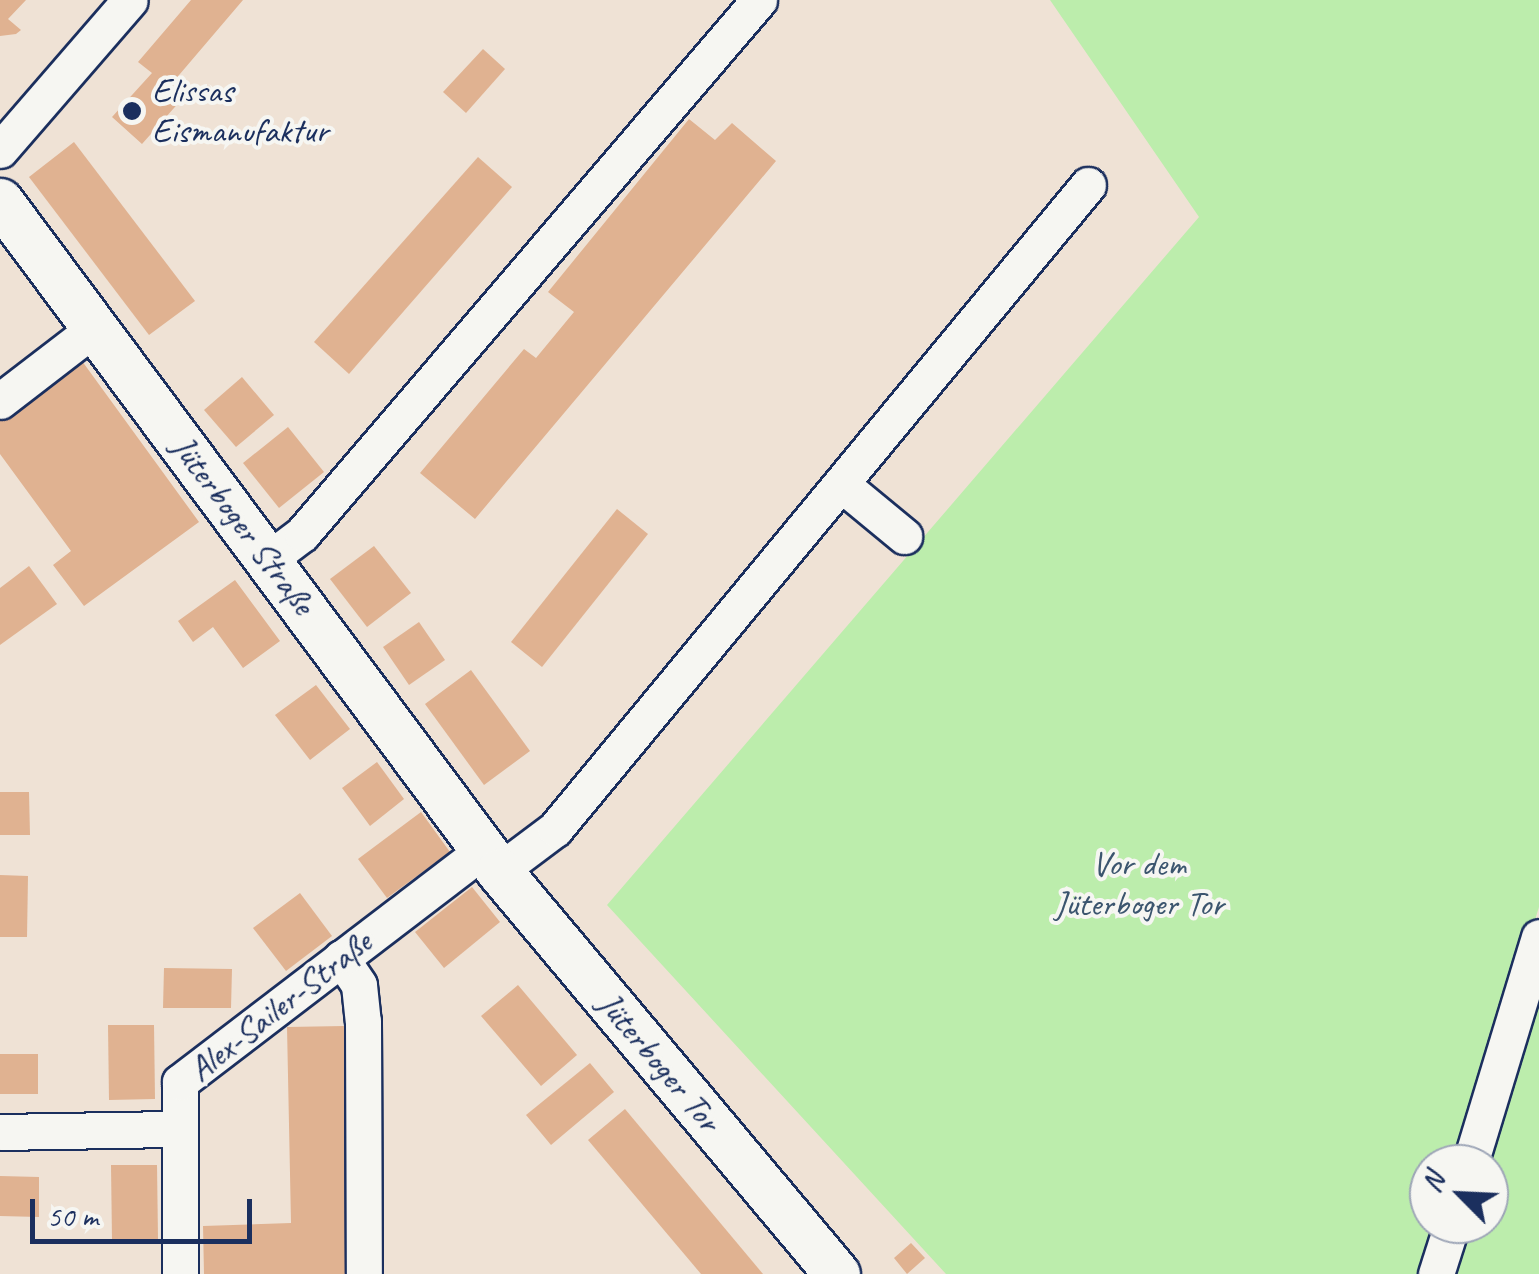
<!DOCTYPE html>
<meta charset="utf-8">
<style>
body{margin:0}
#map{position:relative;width:1539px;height:1274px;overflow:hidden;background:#efe2d5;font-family:Caveat,sans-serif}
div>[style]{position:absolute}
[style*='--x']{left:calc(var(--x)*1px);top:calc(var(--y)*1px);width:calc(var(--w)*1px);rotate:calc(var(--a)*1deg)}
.green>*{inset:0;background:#bcedac}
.building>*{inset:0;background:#e0b291}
.roads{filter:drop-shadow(2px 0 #1b2f5e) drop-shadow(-2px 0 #1b2f5e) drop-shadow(0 2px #1b2f5e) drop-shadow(0 -2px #1b2f5e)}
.minor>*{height:35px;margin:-17.5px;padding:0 17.5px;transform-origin:17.5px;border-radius:17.5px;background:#f6f6f2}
.major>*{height:45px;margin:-22.5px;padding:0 22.5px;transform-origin:22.5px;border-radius:22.5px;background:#f6f6f2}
.dots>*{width:28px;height:28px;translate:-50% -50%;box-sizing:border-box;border:5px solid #f6f6f2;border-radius:50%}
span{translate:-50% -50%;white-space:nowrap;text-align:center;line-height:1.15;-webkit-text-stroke:8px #f6f6f2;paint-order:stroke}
.poi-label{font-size:35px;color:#1b2f5e}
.left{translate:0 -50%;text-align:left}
.street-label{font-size:35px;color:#1b2f5e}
.park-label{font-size:35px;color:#3b556e}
.north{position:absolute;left:1409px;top:1144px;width:100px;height:100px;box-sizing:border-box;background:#f6f6f2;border:2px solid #9ea6b7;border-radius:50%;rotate:294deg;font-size:28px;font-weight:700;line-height:40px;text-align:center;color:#1b2f5e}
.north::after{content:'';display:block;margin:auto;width:35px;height:45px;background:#1b2f5e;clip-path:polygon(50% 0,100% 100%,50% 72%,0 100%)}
.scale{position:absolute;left:30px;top:1199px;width:222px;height:45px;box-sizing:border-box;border:5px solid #1b2f5e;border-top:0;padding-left:12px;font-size:30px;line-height:35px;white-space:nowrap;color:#1b2f5e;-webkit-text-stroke:8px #f6f6f2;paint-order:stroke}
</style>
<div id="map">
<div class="green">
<i style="clip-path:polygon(1050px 0,1539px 0,1539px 907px,1459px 1164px,1429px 1164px,1429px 1224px,1440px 1224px,1425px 1274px,946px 1274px,607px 905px,1199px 217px)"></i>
<i style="clip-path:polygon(1539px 977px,1539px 1274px,1447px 1274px,1463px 1224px,1489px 1224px,1489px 1164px,1481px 1164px)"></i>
</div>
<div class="building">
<i style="clip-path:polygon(0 0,26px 0,8px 19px,21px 30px,16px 34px,0 36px)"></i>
<i style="clip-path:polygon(191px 0,243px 0,168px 88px,182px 99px,142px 144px,112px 117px,152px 73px,138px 62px)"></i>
<i style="clip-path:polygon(483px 49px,505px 69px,466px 113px,443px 92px)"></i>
<i style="clip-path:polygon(689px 119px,715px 140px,732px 123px,776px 161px,475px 519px,420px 473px,524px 349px,536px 358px,574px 312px,548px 292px)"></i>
<i style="clip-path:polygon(74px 142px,195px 301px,149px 335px,29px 177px)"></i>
<i style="clip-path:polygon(478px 157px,512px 187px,349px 374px,314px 342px)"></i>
<i style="clip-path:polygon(82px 361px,199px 522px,84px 606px,53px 565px,71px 551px,0 454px,0 421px)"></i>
<i style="clip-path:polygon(242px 377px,274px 415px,236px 447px,204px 410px)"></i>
<i style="clip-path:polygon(288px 427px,324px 472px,279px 508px,243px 463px)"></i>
<i style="clip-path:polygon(617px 509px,648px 534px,542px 667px,511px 642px)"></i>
<i style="clip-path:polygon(374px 546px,411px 593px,367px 627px,330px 579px)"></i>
<i style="clip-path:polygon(29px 566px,57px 604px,0 645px,0 588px)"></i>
<i style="clip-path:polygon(235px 580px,280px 641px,243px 668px,213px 627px,193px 642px,178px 621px)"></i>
<i style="clip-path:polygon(419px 622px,445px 660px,409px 685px,383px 647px)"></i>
<i style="clip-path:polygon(471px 670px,530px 751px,484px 785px,425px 704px)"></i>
<i style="clip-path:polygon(316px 685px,350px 729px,310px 760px,275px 715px)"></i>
<i style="clip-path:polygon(377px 762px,404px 799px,370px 826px,342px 788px)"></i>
<i style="clip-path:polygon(0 792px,29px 792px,30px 835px,0 835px)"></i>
<i style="clip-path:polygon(421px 812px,450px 852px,387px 898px,358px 859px)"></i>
<i style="clip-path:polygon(0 875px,28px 876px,27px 937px,0 937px)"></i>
<i style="clip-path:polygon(472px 887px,500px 922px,444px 968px,415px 932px)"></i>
<i style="clip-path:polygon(300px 893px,332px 936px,286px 971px,253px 928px)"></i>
<i style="clip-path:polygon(164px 968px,232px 969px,231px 1008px,163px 1008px)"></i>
<i style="clip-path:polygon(518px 985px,577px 1055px,541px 1086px,481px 1016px)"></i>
<i style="clip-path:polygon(108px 1025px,154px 1025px,155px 1099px,109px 1100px)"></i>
<i style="clip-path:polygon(344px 1026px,350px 1274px,204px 1274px,203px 1226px,291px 1223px,287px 1027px)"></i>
<i style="clip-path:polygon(0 1054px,38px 1054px,38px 1094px,0 1094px)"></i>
<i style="clip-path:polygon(590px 1063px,614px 1092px,551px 1145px,526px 1115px)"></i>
<i style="clip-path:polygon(625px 1109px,763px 1274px,701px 1274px,588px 1140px)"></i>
<i style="clip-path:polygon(111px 1165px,157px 1165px,158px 1239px,112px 1240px)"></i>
<i style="clip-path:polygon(0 1176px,39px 1177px,39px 1217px,0 1216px)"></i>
<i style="clip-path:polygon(911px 1243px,925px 1258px,907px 1274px,894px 1258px)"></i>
</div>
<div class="roads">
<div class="minor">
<i style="--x:0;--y:150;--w:198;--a:-49.1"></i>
<i style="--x:0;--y:401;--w:121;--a:-37.6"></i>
<i style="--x:841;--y:484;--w:82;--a:39.5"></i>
<i style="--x:269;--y:559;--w:41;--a:-37.1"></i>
<i style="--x:302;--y:534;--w:703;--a:-49.44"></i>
<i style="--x:499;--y:871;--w:70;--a:-36.9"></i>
<i style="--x:555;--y:829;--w:836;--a:-50.39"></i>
<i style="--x:341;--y:958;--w:32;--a:56"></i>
<i style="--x:359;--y:985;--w:36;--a:84"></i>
<i style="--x:363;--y:1021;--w:253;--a:89.8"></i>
<i style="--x:0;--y:1132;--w:177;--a:-1"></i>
<i style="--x:1470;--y:1164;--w:237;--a:-73.1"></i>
<i style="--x:180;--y:1274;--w:192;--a:-90"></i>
<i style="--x:180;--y:1082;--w:382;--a:-37.4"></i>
<i style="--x:1436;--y:1274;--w:52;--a:-72.3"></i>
</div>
<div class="major">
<i style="--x:0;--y:201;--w:835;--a:53.32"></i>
<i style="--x:499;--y:871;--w:526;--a:50.01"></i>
</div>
</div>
<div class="dots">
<i style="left:132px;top:111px;background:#1b2f5e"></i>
</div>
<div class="poi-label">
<span class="left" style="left:152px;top:111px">Elissas<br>Eismanufaktur</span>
</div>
<div class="street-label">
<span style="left:243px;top:525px;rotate:53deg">Jüterboger Straße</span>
<span style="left:280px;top:1006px;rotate:-38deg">Alex-Sailer-Straße</span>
<span style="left:659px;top:1062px;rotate:50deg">Jüterboger Tor</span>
</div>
<div class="park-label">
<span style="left:1139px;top:884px">Vor dem<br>Jüterboger Tor</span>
</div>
<div class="north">N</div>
<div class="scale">50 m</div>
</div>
